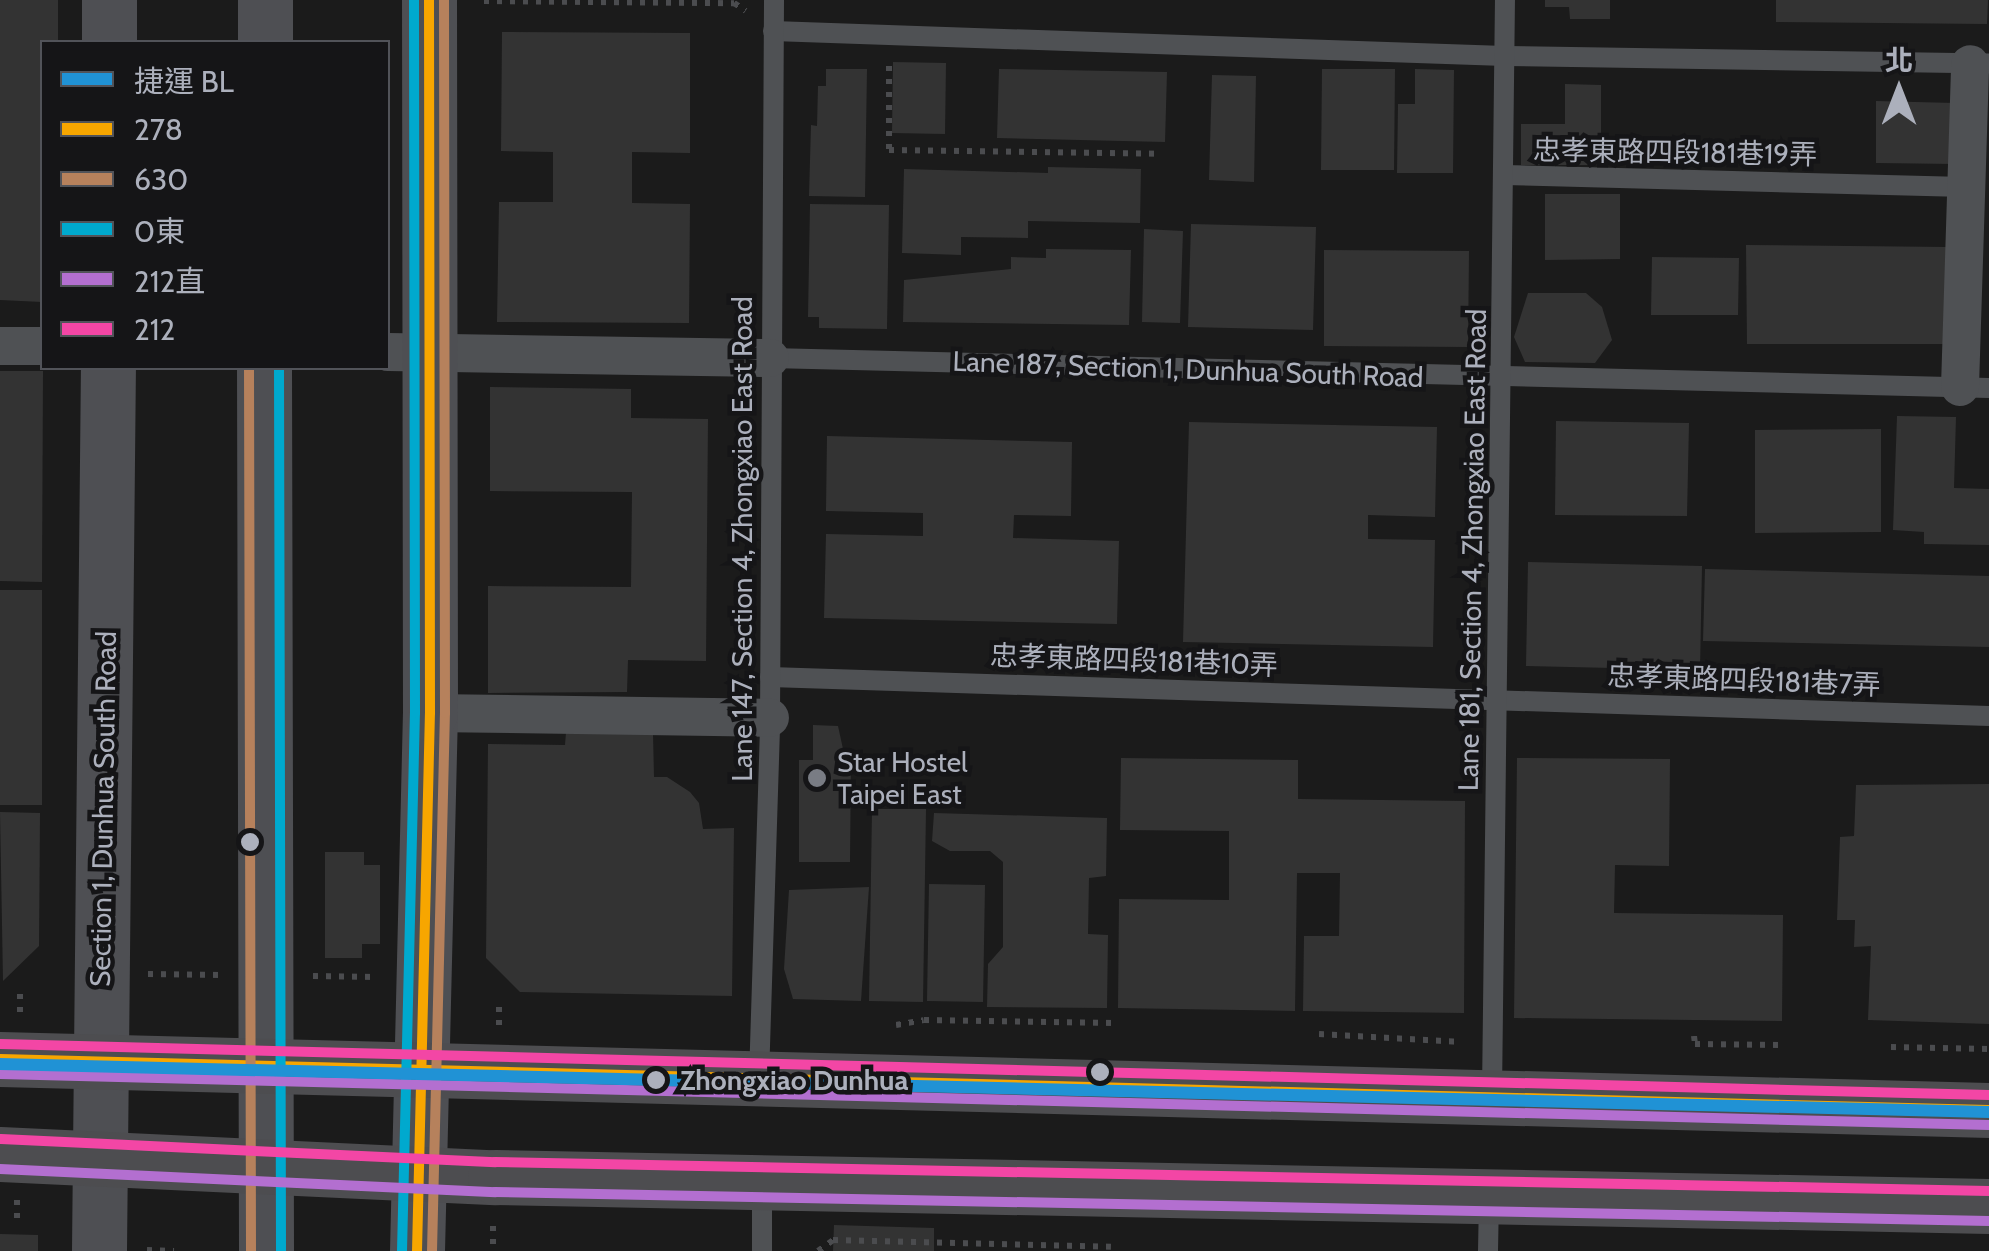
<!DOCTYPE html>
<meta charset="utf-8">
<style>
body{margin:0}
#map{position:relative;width:1989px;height:1251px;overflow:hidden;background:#1b1b1b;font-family:Cabin,"Noto Sans TC",sans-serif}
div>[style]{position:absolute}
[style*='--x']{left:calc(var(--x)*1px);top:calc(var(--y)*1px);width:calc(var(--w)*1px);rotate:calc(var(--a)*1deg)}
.building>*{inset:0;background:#333}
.path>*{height:6px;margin-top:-3px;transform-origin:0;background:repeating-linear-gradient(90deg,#4b4c4f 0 5px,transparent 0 13px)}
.service>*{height:20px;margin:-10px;padding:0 10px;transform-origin:10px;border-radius:10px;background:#4f5154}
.minor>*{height:38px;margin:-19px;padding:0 19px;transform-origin:19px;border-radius:19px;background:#4f5154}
.secondary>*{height:55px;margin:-27.5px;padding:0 27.5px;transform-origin:27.5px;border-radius:27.5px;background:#4e4f53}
.primary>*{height:55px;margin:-27.5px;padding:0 27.5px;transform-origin:27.5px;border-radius:27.5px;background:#4d4d50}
.bus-1>*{height:10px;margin:-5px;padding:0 5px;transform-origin:5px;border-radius:5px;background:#f7a600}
.bus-2>*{height:10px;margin:-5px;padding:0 5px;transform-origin:5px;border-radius:5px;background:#b6815c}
.bus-3>*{height:10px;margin:-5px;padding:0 5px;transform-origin:5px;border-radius:5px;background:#00a9ce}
.bus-4>*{height:10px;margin:-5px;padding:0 5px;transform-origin:5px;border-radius:5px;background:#b36fd0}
.bus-5>*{height:10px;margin:-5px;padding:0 5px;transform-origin:5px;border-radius:5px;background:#f346a5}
.metro-1>*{height:12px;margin:-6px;padding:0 6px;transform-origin:6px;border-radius:6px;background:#2092d5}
.dots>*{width:28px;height:28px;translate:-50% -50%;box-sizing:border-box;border:5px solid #151517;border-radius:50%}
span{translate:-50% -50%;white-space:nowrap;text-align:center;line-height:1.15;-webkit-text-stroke:9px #151517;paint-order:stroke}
.street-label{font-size:28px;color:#acb0bc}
.poi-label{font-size:28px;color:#acb0bc}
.left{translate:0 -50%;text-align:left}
.stop-label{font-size:28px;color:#acb0bc;font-weight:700}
.legend{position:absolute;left:40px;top:40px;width:350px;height:330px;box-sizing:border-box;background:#151517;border:2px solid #515359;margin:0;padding:12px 18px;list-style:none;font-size:30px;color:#acb0bc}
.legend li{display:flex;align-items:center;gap:20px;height:50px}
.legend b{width:50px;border:2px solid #515359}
.north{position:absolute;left:1849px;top:40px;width:100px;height:100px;-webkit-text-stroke:8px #151517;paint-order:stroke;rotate:0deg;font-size:28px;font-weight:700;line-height:40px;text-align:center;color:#acb0bc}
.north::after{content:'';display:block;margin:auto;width:35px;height:45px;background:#acb0bc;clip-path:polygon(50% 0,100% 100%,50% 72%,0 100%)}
</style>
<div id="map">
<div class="building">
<i style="clip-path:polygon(0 0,58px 0,58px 42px,42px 42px,42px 302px,0 300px)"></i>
<i style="clip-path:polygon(1545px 0,1610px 0,1610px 19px,1570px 19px,1569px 7px,1545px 7px)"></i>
<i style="clip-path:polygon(1776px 0,1988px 0,1987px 24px,1776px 22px)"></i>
<i style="clip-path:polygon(502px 32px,690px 33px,690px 153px,632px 152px,632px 203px,690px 204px,689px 323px,497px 322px,499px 202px,553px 202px,553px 152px,501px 151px)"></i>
<i style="clip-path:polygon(893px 62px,946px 63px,945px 134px,892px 133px)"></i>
<i style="clip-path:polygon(826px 69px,867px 69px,865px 197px,809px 196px,811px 125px,817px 126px,818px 86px,826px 86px)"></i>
<i style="clip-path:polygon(999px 69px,1167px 72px,1165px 142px,997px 138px)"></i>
<i style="clip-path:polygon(1322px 69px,1395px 69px,1394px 170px,1321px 170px)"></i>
<i style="clip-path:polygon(1415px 69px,1454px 70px,1453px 173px,1397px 173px,1398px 104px,1415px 104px)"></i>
<i style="clip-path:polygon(1212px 75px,1256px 76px,1254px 182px,1209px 180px)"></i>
<i style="clip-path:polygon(1565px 84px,1601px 85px,1601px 165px,1521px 165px,1521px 124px,1565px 124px)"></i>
<i style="clip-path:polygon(1876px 101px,1955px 103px,1955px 164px,1876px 163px)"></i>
<i style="clip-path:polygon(1048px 167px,1141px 169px,1140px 223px,1028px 221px,1028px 238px,961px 237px,961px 255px,902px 253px,904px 169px,1048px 173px)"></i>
<i style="clip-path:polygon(1545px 194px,1620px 194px,1620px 259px,1545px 260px)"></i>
<i style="clip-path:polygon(810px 204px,889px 205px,887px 329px,819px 328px,819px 317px,808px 317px)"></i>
<i style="clip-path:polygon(1191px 224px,1316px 227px,1313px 330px,1188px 327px)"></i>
<i style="clip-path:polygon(1144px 229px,1183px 231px,1180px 323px,1142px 322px)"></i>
<i style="clip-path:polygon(1746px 245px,1948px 247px,1948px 344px,1747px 344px)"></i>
<i style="clip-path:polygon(1046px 249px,1131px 250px,1129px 325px,903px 322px,904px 280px,1011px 269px,1011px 257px,1046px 258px)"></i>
<i style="clip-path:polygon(1324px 250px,1469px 251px,1468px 347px,1324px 346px)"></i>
<i style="clip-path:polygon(1652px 257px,1739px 258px,1738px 315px,1651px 315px)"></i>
<i style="clip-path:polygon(1528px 293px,1586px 293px,1602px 307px,1612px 340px,1595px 363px,1525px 362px,1514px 337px)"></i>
<i style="clip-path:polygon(0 371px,43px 371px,42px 582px,0 581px)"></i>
<i style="clip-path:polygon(490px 387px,631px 389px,631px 418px,708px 419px,706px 661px,628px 660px,627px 692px,488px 693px,488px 586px,631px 587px,632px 492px,490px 491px)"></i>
<i style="clip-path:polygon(1897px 416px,1956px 417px,1954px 488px,1989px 489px,1989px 545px,1924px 544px,1924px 532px,1893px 530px)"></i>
<i style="clip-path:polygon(1556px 421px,1689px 423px,1687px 516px,1555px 515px)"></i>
<i style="clip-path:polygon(1189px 422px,1437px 427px,1435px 517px,1368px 515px,1368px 539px,1435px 540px,1433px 647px,1183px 642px)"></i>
<i style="clip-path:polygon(1881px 429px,1881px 532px,1755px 533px,1755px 430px)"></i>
<i style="clip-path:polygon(827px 436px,1072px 442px,1071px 516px,1014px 515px,1013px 538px,1119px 541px,1117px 624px,824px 618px,826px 534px,923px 536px,923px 513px,826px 511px)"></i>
<i style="clip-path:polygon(1528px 562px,1702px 566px,1700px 670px,1526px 666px)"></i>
<i style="clip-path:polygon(1705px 569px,1989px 576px,1989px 647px,1703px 641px)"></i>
<i style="clip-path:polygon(0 590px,42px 590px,42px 805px,0 805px)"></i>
<i style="clip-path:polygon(813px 725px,838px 726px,845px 758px,851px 758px,850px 862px,799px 862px,799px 760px,813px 760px)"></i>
<i style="clip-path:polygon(566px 732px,653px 733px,654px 777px,667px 777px,690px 792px,699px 803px,703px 829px,734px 828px,732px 996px,520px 992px,486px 958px,488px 744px,565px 745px)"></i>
<i style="clip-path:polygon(1121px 758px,1298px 760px,1298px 799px,1465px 801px,1464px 1013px,1303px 1011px,1304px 936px,1339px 936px,1340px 873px,1297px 873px,1295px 1011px,1118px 1008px,1119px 899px,1229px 900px,1229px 831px,1120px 830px)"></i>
<i style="clip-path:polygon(1517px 758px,1670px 759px,1669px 866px,1615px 865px,1614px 913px,1783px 915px,1782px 1021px,1514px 1018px)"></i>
<i style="clip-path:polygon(1989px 784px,1989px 1024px,1868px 1020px,1871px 946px,1854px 947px,1855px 920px,1837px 920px,1840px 837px,1854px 836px,1856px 785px)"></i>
<i style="clip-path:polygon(872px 809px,926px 809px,923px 1002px,869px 1001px)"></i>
<i style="clip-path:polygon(0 812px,40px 813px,39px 946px,3px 981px)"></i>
<i style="clip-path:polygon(934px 813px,1107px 818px,1106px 876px,1089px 878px,1088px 934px,1108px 935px,1107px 1008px,987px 1007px,988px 964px,1003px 947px,1003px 862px,990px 851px,950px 851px,932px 841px)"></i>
<i style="clip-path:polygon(325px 852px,364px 852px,364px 865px,380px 865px,380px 944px,362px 944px,362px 958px,325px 958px)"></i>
<i style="clip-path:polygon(929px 884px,985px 885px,983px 1002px,927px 1001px)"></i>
<i style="clip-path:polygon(869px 887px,861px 1001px,793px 999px,784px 969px,789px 890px)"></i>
<i style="clip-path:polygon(834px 1225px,934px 1228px,934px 1251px,833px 1251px)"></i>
<i style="clip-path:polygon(0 1234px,38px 1235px,38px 1251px,0 1251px)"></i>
</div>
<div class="path">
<i style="--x:484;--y:1;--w:250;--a:0.5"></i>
<i style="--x:734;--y:3;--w:14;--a:34"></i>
<i style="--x:889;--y:66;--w:84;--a:90"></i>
<i style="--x:889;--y:150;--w:272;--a:0.8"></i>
<i style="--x:148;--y:974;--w:73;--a:0.8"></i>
<i style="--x:313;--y:976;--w:63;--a:0.9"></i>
<i style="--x:20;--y:1012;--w:18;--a:-90"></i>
<i style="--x:499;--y:1025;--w:19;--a:-90"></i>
<i style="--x:896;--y:1025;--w:28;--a:-10"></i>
<i style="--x:924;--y:1020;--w:191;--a:0.9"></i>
<i style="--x:1319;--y:1034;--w:143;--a:3.2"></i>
<i style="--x:1694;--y:1036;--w:8;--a:83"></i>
<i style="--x:1695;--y:1044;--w:91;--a:0.6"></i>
<i style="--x:1891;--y:1047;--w:98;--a:1.2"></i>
<i style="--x:17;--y:1200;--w:23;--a:90"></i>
<i style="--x:493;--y:1244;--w:21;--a:-90"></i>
<i style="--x:147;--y:1250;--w:27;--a:2"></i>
<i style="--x:818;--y:1251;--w:19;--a:-36"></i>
<i style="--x:833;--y:1240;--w:278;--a:1.4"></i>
</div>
<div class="service">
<i style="--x:773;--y:31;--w:732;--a:1.96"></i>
<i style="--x:1505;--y:56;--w:484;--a:0.9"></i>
<i style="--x:1504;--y:175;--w:461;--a:1.5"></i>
<i style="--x:770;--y:358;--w:1219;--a:1.41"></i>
<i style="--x:770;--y:677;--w:1220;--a:1.83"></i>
<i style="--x:759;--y:1078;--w:360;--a:-88.2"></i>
<i style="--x:770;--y:718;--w:718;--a:-89.68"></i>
<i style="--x:1492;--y:1093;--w:1093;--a:-89.32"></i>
<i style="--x:762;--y:1184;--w:67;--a:90"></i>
<i style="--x:1488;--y:1251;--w:53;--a:-88.9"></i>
</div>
<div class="minor">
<i style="--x:0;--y:346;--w:42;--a:0"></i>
<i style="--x:388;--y:352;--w:382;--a:0.9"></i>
<i style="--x:1960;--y:387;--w:323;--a:-88.2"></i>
<i style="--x:430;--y:713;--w:340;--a:0.8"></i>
</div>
<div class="secondary">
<i style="--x:109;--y:42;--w:42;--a:-90"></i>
<i style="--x:265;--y:42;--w:42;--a:-90"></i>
<i style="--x:264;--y:368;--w:883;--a:89.87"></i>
<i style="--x:99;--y:1251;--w:883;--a:-89.42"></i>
<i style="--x:417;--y:1251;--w:538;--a:-88.62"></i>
<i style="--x:430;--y:713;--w:713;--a:-90.08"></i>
</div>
<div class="primary">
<i style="--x:0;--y:1059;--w:1990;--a:1.47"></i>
<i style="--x:0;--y:1154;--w:496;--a:2.7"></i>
<i style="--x:495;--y:1177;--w:1494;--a:1.11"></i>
</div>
<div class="bus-1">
<i style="--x:0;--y:1059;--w:1990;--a:1.47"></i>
<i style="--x:417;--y:1251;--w:538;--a:-88.62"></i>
<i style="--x:430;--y:713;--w:713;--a:-90.08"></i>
</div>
<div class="bus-2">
<i style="--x:249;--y:368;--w:883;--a:89.87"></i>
<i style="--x:432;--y:1251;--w:538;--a:-88.62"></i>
<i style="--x:445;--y:713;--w:713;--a:-90.08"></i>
</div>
<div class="bus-3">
<i style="--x:279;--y:368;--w:883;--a:89.87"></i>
<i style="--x:402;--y:1251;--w:538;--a:-88.62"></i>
<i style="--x:415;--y:713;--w:713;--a:-90.08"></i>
</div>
<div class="bus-4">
<i style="--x:0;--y:1074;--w:1990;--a:1.47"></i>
<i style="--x:0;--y:1169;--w:496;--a:2.7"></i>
<i style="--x:495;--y:1192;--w:1494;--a:1.11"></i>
</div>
<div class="bus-5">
<i style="--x:0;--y:1044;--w:1990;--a:1.47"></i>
<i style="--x:1;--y:1139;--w:495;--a:2.7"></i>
<i style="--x:495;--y:1162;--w:1494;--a:1.11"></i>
</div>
<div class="metro-1">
<i style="--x:0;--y:1064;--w:1990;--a:1.38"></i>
</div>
<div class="dots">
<i style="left:817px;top:778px;background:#797c84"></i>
<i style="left:250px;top:842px;background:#acb0bc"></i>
<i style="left:1100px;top:1072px;background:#acb0bc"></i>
<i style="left:656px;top:1080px;background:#acb0bc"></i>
</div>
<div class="street-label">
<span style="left:1675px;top:152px;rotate:1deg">忠孝東路四段181巷19弄</span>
<span style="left:1188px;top:369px;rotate:2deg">Lane 187, Section 1, Dunhua South Road</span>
<span style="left:742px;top:539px;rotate:-90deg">Lane 147, Section 4, Zhongxiao East Road</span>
<span style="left:1472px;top:550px;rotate:-89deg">Lane 181, Section 4, Zhongxiao East Road</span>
<span style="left:1134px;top:660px;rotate:2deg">忠孝東路四段181巷10弄</span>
<span style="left:1744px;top:680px;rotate:2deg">忠孝東路四段181巷7弄</span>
<span style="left:103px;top:809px;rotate:-89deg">Section 1, Dunhua South Road</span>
</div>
<div class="poi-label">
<span class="left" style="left:837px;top:778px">Star Hostel<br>Taipei East</span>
</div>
<div class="stop-label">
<span class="left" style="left:680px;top:1080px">Zhongxiao Dunhua</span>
</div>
<ul class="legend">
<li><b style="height:12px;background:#2092d5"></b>捷運 BL</li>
<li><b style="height:12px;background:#f7a600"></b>278</li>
<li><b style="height:12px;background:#b6815c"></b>630</li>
<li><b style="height:12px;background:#00a9ce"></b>0東</li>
<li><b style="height:12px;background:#b36fd0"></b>212直</li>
<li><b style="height:12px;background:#f346a5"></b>212</li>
</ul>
<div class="north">北</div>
</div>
